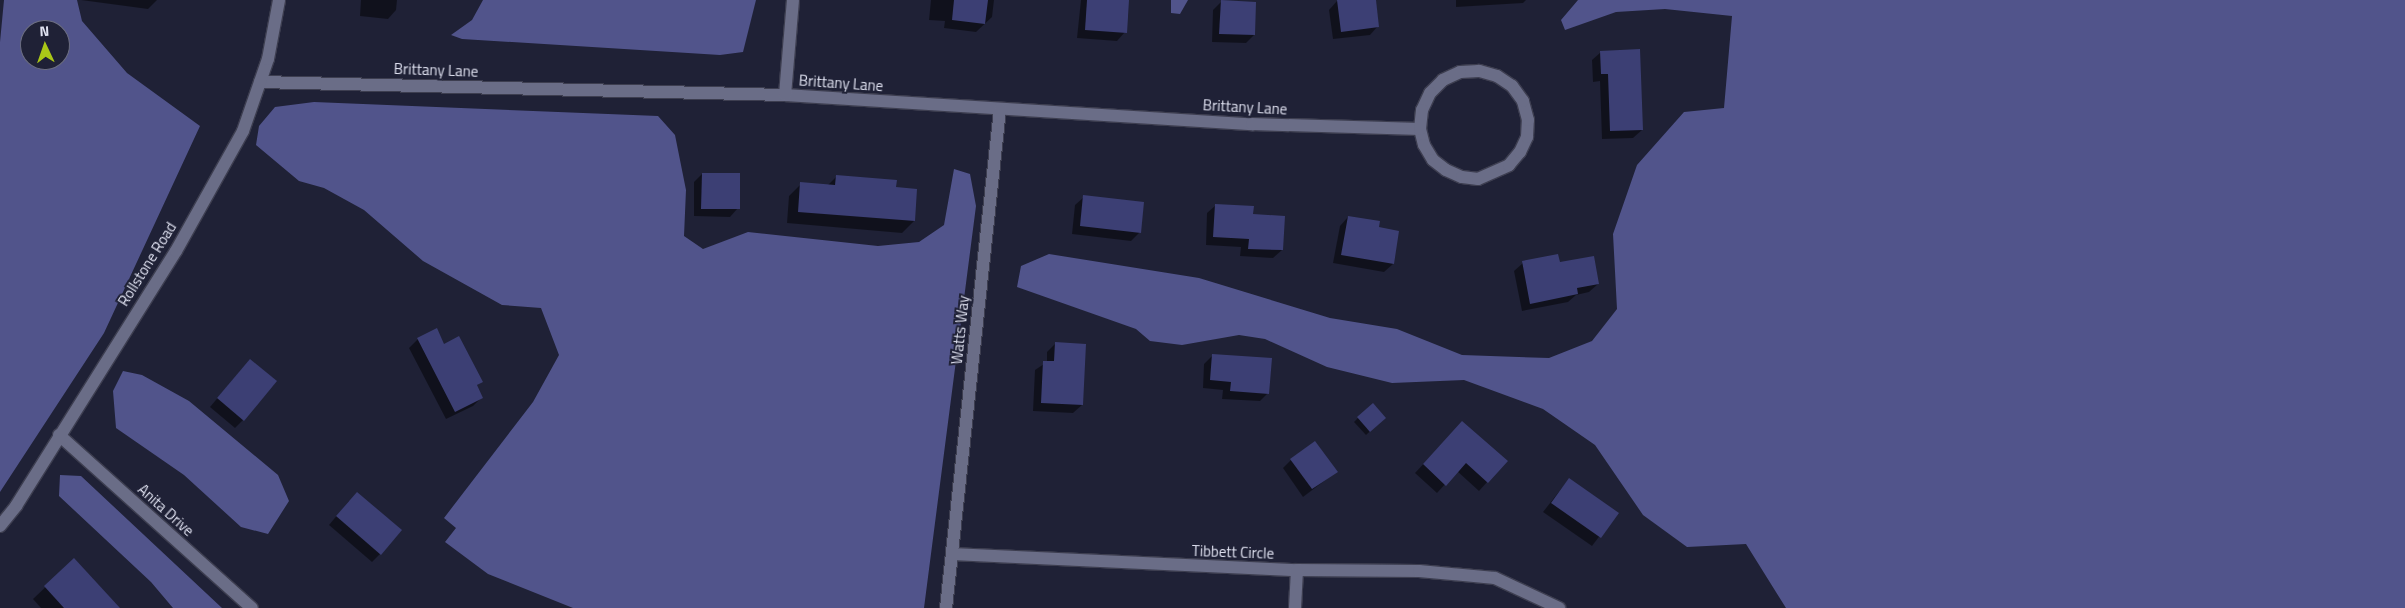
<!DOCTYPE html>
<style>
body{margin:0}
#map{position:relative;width:2405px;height:608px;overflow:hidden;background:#1f2136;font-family:"Titillium Web",sans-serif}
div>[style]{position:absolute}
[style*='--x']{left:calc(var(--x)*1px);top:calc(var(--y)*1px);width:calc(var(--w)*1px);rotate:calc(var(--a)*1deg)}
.forest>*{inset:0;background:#51548b}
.shadow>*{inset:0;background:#0007}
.building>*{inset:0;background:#3c3f74}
.roads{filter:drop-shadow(1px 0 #3d3e50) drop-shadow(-1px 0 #3d3e50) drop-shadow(0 1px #3d3e50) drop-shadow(0 -1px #3d3e50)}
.minor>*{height:12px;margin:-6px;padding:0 6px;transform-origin:6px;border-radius:6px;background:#6a6d87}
span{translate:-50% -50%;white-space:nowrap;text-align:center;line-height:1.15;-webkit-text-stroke:4px #1f2136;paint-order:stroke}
.street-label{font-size:15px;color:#e0e2f1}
.north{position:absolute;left:20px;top:20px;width:50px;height:50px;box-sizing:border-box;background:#1f2136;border:1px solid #6c6e81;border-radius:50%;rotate:357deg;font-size:14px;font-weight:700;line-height:20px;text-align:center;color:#e0e2f1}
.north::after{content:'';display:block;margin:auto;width:18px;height:22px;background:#aac718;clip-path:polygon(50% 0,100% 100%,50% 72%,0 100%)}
</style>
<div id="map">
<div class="forest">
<i style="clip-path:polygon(evenodd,4px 0,77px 0,82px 21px,127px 73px,200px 126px,104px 333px,0 492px,0 42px,4px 0,30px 30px,60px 30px,60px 60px,30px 60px,30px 30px)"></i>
<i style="clip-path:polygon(483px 0,756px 0,743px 52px,720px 55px,462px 39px,451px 35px,472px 20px)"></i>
<i style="clip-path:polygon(1171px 0,1188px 0,1180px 14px,1171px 13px)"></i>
<i style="clip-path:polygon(1578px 0,2405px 0,2405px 608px,1786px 608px,1746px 544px,1687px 547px,1643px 515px,1595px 445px,1543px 409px,1464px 380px,1392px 383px,1327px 367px,1265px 339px,1239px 335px,1182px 345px,1150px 341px,1136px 329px,1017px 287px,1021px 266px,1049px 254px,1199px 278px,1330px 318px,1397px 329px,1462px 355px,1549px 358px,1592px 341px,1617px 309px,1613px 234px,1637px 165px,1684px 112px,1724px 108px,1732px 16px,1665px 9px,1616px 12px,1565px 30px,1561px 20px)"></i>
<i style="clip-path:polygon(314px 102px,658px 116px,675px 135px,686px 190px,684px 236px,703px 249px,748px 232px,878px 246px,919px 242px,944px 225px,954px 169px,970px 174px,976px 206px,924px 608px,573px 608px,488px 574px,445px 542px,456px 528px,444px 518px,533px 402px,559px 355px,541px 308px,502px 305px,423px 261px,364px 210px,324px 188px,299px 181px,256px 145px,259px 126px,275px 107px)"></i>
<i style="clip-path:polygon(123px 371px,142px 375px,189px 401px,278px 475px,289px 501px,268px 534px,241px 527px,184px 475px,116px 428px,113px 391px)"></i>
<i style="clip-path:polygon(60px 475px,81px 476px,222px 608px,173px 608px,151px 582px,59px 496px)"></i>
</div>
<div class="shadow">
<i style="clip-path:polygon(81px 0,157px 0,148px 9px)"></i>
<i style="clip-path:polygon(361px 0,397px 0,396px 10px,388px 19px,360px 16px)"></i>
<i style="clip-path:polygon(931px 0,994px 0,992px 17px,976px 32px,944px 28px,945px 21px,929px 20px)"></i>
<i style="clip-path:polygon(1081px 0,1127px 0,1125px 32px,1117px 41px,1077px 38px)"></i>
<i style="clip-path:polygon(1375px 0,1378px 26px,1370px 35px,1333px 39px,1329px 10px,1337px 1px)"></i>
<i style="clip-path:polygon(1456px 0,1526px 0,1523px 3px,1456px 7px)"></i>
<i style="clip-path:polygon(1221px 2px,1254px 35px,1246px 43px,1212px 42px,1213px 10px)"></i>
<i style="clip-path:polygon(1601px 52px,1642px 130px,1633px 138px,1602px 139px,1600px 81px,1593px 82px,1592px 60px)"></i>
<i style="clip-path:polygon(702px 174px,738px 208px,730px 217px,694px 216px,694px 182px)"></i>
<i style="clip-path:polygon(837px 176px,895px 188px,914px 221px,902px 233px,787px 223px,789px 196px,801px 184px,827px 186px)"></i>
<i style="clip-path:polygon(1084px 197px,1140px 232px,1131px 241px,1072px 234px,1075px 205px)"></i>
<i style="clip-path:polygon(1216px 205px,1252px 215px,1282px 250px,1273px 258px,1240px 256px,1241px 247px,1206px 245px,1207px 213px)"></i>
<i style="clip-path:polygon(1348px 217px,1377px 228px,1393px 264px,1384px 272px,1333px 263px,1340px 226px)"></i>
<i style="clip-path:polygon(1523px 263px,1559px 264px,1598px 284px,1589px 292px,1576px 295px,1568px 302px,1522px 311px,1514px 271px)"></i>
<i style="clip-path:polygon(418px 339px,444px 345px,481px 382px,476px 386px,482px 397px,473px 406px,446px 419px,409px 348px)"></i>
<i style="clip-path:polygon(1055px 344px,1082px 405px,1073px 413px,1033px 411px,1035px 370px,1047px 362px,1047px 352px)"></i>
<i style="clip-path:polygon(1213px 355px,1268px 393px,1260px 401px,1222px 399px,1223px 390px,1203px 388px,1204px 364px)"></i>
<i style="clip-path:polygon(242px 369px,243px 420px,235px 428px,210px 407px)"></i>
<i style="clip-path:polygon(1358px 418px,1380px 422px,1366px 435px,1354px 422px)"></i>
<i style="clip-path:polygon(1454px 431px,1506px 461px,1479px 491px,1457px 471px,1437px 493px,1415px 473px)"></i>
<i style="clip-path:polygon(1291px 460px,1336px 472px,1303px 497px,1283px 468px)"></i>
<i style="clip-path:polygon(1569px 479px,1617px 513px,1592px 546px,1543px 512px)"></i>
<i style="clip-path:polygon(349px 501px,380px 554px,372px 562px,329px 525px)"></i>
<i style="clip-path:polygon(74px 560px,118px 608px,41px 608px,33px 599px)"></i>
</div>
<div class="building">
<i style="clip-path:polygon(954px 0,988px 0,985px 24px,952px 20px)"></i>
<i style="clip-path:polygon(1087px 0,1129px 0,1127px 33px,1085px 30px)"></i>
<i style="clip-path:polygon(1221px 0,1256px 2px,1255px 35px,1219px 34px)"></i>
<i style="clip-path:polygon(1337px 0,1376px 0,1379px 27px,1341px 32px)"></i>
<i style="clip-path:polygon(1640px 49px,1643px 130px,1610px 131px,1608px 74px,1601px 74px,1600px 51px)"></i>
<i style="clip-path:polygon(702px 173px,740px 173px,740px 209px,701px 209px)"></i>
<i style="clip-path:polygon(836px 175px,897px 180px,896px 187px,917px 189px,915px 221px,798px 212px,800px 182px,835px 185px)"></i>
<i style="clip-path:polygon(1083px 195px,1144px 202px,1141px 233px,1080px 226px)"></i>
<i style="clip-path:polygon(1215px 204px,1254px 206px,1253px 214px,1285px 216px,1283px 250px,1248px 249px,1249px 239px,1213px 237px)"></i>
<i style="clip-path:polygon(1348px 216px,1380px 221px,1379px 227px,1399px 231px,1394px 264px,1341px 255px)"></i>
<i style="clip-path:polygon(1558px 254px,1560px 262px,1594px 256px,1599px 284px,1577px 288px,1578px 294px,1530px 304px,1522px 261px)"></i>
<i style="clip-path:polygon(437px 328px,444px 344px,459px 336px,483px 382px,477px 385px,483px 398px,455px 412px,417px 338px)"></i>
<i style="clip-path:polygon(1055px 342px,1086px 344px,1083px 405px,1041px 403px,1043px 361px,1054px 361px)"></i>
<i style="clip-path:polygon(1212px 354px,1272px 358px,1269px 394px,1230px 391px,1231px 382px,1210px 380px)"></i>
<i style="clip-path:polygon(250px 359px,277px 381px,244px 421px,217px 398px)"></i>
<i style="clip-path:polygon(1373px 403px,1386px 418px,1370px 432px,1357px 417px)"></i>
<i style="clip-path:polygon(1462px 421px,1508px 461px,1488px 483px,1466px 463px,1446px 486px,1423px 464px)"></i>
<i style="clip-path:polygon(1315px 441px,1338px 472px,1312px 489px,1290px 459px)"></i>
<i style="clip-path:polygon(1569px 478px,1619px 513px,1601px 538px,1551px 503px)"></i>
<i style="clip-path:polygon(357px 492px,402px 530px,381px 555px,336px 516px)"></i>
<i style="clip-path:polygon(74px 558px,120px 608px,64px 608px,44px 586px)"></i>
</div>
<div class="roads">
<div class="minor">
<i style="--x:260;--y:82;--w:525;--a:1.42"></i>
<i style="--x:785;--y:95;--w:468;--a:3.6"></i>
<i style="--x:1252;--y:124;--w:168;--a:1.7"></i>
<i style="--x:1420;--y:129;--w:16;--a:76"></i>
<i style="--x:1424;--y:145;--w:17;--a:59"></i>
<i style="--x:1433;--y:160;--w:16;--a:38"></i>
<i style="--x:1446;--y:170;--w:17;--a:24"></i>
<i style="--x:1462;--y:177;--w:16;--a:7"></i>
<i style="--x:1478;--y:179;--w:34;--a:-24"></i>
<i style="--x:1509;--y:165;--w:17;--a:-50"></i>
<i style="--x:1520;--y:152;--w:17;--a:-65"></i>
<i style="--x:1527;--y:137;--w:17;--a:-87"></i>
<i style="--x:1528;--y:120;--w:20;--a:-105"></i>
<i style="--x:1523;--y:101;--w:19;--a:-126"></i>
<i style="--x:1512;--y:86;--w:18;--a:-146"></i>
<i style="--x:1497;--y:76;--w:19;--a:-164"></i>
<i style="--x:1479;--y:71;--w:19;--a:177"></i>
<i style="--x:1460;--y:72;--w:19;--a:155"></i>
<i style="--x:1443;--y:80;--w:18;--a:135"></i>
<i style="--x:1430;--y:93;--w:19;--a:115"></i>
<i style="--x:1422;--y:110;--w:19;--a:96"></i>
<i style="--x:785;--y:95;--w:95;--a:-85.2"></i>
<i style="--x:59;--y:435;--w:259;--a:41.9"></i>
<i style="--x:0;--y:526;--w:26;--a:-51"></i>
<i style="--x:16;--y:506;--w:301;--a:-57.9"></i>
<i style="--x:176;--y:251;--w:137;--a:-60.8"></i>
<i style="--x:243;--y:131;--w:76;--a:-70.9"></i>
<i style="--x:268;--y:59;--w:60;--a:-79.4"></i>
<i style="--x:952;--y:554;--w:345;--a:2.7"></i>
<i style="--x:1297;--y:570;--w:122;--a:0.5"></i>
<i style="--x:1419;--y:571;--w:76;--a:5.3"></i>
<i style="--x:1495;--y:578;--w:71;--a:25.1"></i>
<i style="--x:946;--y:608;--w:502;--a:-83.82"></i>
<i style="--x:1295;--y:608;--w:38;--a:-87"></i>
</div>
</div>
<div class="street-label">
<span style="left:436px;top:70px;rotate:2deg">Brittany Lane</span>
<span style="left:841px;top:83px;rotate:4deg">Brittany Lane</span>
<span style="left:1245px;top:107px;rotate:3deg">Brittany Lane</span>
<span style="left:147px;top:264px;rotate:-58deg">Rollstone Road</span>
<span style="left:960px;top:330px;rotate:-84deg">Watts Way</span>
<span style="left:166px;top:510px;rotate:42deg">Anita Drive</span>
<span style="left:1233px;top:552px;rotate:2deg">Tibbett Circle</span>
</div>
<div class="north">N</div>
</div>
